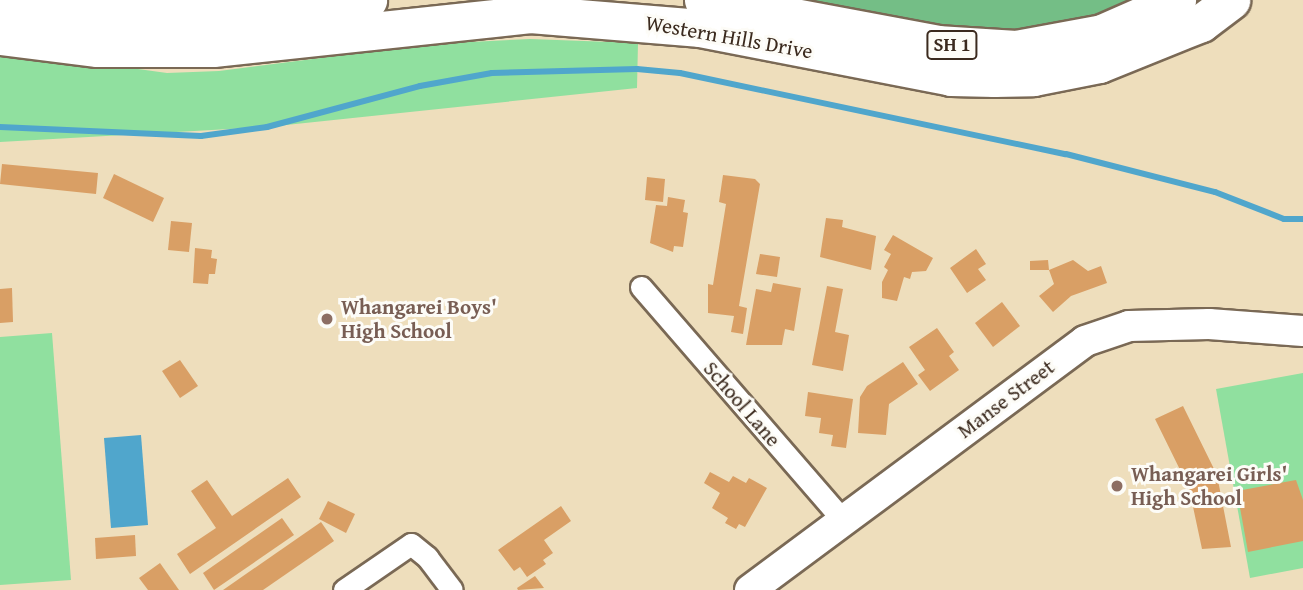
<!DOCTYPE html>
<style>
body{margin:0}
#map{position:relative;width:1303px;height:590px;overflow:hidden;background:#eedebc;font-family:"Gentium Book Plus",serif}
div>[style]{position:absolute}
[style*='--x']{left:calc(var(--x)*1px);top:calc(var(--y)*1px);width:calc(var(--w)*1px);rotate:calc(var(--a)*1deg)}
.green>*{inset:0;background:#90e09f}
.forest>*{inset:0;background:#74be86}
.water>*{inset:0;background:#50a6cc}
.stream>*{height:6px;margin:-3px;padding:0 3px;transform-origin:3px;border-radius:3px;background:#50a6cc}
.building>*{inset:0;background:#d99f65}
.roads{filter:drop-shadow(2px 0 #7a6955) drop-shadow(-2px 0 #7a6955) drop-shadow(0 2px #7a6955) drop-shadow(0 -2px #7a6955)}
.street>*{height:21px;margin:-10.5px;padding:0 10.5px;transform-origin:10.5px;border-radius:10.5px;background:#fff}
.secondary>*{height:30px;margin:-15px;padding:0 15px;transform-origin:15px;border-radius:15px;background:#fff}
.highway>*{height:37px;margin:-18.5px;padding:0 18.5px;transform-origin:18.5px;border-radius:18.5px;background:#fff}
.dots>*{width:19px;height:19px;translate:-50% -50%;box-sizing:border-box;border:4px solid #fdfcf7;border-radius:50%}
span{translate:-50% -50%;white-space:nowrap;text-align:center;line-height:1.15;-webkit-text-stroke:6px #fdfcf7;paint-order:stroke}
.shield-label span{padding:2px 5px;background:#fdfcf7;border:2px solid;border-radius:5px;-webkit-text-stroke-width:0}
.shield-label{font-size:19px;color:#3b2a1e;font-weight:700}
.street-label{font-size:21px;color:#3b2a1e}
.education-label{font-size:21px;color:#785e54;font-weight:700}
.left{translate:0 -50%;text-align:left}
</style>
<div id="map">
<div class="green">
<i style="clip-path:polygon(530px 39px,638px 43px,637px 88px,267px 127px,0 142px,0 50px,167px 73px,219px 71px,430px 44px)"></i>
<i style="clip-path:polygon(52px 333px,71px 580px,0 585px,0 337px)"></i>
<i style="clip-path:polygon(1303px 373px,1303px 568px,1250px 578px,1216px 389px)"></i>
</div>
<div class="forest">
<i style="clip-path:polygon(746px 0,1144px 0,1098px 22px,1007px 35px)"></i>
</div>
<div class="water">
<i style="clip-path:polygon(141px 435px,148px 525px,111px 528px,104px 438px)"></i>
</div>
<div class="stream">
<i style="--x:0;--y:127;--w:201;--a:2.6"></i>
<i style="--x:201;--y:136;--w:67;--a:-7.8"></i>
<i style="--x:267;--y:127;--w:158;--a:-15"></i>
<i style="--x:420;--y:86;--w:73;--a:-10.2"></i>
<i style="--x:492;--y:73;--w:145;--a:-1.6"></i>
<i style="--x:637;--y:69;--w:43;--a:5.3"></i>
<i style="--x:680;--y:73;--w:394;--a:11.9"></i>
<i style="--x:1066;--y:154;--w:154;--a:14.3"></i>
<i style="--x:1215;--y:192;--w:74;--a:21.4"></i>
<i style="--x:1284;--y:219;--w:19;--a:0"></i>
</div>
<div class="building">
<i style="clip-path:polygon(2px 164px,98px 173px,96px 194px,0 184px)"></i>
<i style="clip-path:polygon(114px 174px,164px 198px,153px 222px,103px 198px)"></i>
<i style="clip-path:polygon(723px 175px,755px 179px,760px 184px,739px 306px,747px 308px,743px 334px,731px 332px,734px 316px,708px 313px,708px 284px,713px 285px,726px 204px,719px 202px)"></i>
<i style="clip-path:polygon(647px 177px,665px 179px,663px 202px,645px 200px)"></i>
<i style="clip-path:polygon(668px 197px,685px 200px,683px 212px,688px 213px,683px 247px,674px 246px,673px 252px,650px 243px,656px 205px,667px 206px)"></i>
<i style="clip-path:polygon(826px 218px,843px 220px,842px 227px,876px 236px,871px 270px,820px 257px)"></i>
<i style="clip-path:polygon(171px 221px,192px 223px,189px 252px,168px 250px)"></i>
<i style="clip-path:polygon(893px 235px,933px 258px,926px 271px,912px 272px,910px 279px,904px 277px,897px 301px,882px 298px,882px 282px,888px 270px,884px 267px,891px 254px,884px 250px)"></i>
<i style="clip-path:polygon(195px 248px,212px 250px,211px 258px,217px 259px,215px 274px,209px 274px,208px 284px,193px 283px)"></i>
<i style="clip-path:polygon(976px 249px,986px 264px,978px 269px,986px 280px,967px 293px,950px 268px)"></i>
<i style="clip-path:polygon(760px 254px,780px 257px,777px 277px,756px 274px)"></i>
<i style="clip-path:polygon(1048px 260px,1049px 270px,1030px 270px,1030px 261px)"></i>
<i style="clip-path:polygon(1073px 260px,1088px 271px,1101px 266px,1107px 283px,1071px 296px,1053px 312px,1039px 296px,1054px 284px,1049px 270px)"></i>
<i style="clip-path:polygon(773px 283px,801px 288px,794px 331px,785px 329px,782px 345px,746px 345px,756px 289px,771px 292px)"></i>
<i style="clip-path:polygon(827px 286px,843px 289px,835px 332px,849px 335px,843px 371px,812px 365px)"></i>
<i style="clip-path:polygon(12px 288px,13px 322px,0 323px,0 289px)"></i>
<i style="clip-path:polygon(1002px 302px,1020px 326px,993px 347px,975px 323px)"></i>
<i style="clip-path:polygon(937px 328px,954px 352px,949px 356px,959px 370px,930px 391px,918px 375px,925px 370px,909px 347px)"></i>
<i style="clip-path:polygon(180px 360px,198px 386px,180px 398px,162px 371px)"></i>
<i style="clip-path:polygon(903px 362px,918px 384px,889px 404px,886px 435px,858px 433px,860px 397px,867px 386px)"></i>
<i style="clip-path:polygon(808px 392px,853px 399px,846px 448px,831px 446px,833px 435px,819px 433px,821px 418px,805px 416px)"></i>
<i style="clip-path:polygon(1183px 406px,1217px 475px,1231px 547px,1202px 549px,1189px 488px,1155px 419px)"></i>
<i style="clip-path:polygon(710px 472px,729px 482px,733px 476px,746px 483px,749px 478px,767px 488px,745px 527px,739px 524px,736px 529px,725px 523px,728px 518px,712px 508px,720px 493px,704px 483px)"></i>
<i style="clip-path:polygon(288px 478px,301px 497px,190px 574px,177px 554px,216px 528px,191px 491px,207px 480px,232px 516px)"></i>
<i style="clip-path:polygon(1296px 480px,1303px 500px,1303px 541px,1248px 552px,1237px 491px)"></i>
<i style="clip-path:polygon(328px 501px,355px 514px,346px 533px,319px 519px)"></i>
<i style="clip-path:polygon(561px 506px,571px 521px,544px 540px,553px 553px,543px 560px,546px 564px,527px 577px,520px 567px,514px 571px,498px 550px)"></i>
<i style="clip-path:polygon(282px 518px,294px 535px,214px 590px,203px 573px)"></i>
<i style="clip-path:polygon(321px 522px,334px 541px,263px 590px,223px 590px)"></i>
<i style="clip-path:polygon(135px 535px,136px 556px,96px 559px,95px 538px)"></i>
<i style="clip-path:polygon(160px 563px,179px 590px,148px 590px,139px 578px)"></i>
<i style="clip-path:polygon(535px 576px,544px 588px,518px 590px,517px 588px)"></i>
</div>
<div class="roads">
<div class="street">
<i style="--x:641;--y:287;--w:310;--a:49.1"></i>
<i style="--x:344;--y:590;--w:81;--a:-34.5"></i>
<i style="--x:411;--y:544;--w:21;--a:39"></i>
<i style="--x:427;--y:557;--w:41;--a:52.9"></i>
</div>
<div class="secondary">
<i style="--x:750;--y:590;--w:417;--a:-36.6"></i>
<i style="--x:1085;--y:341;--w:46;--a:-18.8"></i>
<i style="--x:1129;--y:326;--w:80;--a:-1.4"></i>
<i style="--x:1209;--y:324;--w:94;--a:4.3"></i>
</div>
<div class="highway">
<i style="--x:703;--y:0;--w:238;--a:10.6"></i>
<i style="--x:937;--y:44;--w:79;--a:3.6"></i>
<i style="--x:1016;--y:49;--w:87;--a:-10.5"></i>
<i style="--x:1102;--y:33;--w:82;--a:-23.7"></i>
<i style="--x:0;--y:5;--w:113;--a:6.6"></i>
<i style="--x:112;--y:18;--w:67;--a:0"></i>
<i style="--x:179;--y:18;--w:190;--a:-5.4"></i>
<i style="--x:0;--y:36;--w:98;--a:7.1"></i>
<i style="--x:97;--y:48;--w:116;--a:0"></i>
<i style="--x:213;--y:48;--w:319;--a:-6.1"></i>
<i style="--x:530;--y:14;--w:171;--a:4.7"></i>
<i style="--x:700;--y:28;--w:256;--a:11"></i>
<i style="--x:951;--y:77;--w:43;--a:1.3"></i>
<i style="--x:994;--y:78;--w:39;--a:-1"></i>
<i style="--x:1033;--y:77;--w:67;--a:-11.1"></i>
<i style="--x:1099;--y:64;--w:110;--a:-21.9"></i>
<i style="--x:1201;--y:23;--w:38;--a:-37"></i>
</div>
</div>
<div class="dots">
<i style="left:327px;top:319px;background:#8d6e63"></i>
<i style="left:1117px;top:486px;background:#8d6e63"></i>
</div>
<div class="shield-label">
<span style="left:952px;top:45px">SH 1</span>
</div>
<div class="street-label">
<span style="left:729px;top:37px;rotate:10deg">Western Hills Drive</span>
<span style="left:1006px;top:399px;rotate:-37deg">Manse Street</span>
<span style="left:742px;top:404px;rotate:49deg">School Lane</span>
</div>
<div class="education-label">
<span class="left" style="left:341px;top:319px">Whangarei Boys'<br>High School</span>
<span class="left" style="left:1131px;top:486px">Whangarei Girls'<br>High School</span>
</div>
</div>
